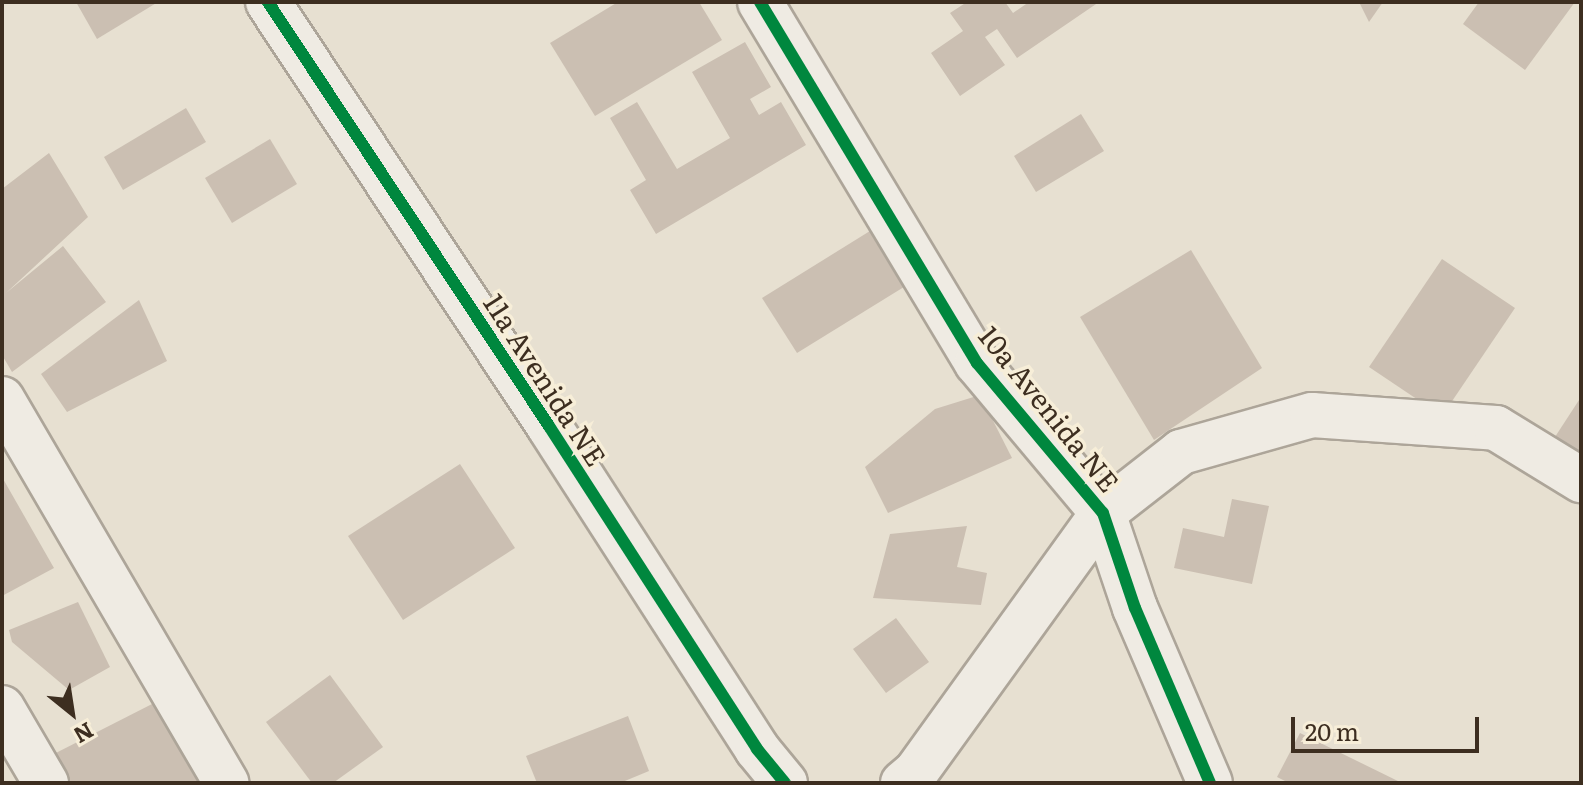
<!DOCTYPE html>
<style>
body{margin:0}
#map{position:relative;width:1583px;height:785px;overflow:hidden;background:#e7e0d1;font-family:Literata,serif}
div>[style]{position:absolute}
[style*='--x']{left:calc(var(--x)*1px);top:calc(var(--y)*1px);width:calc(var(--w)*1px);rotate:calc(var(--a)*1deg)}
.building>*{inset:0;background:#cbbfb2}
.roads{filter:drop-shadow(2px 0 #ada599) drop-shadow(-2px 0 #ada599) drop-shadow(0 2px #ada599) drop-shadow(0 -2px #ada599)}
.minor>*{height:44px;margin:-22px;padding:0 22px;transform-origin:22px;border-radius:22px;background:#efebe3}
.cycleway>*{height:12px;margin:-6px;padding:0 6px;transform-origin:6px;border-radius:6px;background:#00873e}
span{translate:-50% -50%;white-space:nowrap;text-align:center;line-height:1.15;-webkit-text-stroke:7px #f7eed8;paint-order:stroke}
.street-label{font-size:28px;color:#3d2e20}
.frame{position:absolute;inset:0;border:4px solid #3d2e20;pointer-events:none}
.north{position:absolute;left:32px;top:673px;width:80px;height:80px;-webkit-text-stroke:6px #f7eed8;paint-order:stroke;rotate:150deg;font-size:22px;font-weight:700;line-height:32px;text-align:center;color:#3d2e20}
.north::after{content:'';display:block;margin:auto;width:28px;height:36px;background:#3d2e20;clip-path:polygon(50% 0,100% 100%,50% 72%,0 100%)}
.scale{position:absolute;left:1291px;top:717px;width:188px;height:36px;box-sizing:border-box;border:4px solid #3d2e20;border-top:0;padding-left:10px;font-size:24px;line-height:28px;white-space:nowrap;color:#3d2e20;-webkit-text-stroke:6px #f7eed8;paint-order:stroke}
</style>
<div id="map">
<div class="building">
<i style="clip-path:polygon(76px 2px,158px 2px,97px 39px)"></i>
<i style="clip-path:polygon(618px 2px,699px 2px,722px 40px,595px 116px,550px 43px)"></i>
<i style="clip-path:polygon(967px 2px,1005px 2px,1013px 13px,1029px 2px,1099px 2px,1017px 58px,997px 29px,985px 37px,1005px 65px,960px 96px,931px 53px,963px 31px,950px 13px)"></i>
<i style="clip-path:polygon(1359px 2px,1383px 2px,1369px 22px)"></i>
<i style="clip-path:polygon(1479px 2px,1575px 2px,1525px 70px,1463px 24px)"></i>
<i style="clip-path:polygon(745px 42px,771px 87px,750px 99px,759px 115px,781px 102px,806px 145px,656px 234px,630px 190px,646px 180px,610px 118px,637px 102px,677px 169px,730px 138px,692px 72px)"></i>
<i style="clip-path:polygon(186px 108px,206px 142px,123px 190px,104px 157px)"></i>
<i style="clip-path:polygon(1081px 114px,1104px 151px,1036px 192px,1014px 156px)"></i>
<i style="clip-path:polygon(270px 139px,297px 184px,232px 223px,205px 178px)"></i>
<i style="clip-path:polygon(49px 153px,88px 217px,6px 293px,63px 246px,106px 302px,12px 372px,2px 355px,2px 189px)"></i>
<i style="clip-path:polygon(878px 226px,912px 282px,797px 353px,762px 298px)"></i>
<i style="clip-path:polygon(1191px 250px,1262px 368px,1154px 440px,1080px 317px)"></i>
<i style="clip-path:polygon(1442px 259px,1515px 308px,1442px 416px,1369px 367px)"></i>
<i style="clip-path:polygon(139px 300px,167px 361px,67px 412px,41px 374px)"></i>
<i style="clip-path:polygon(980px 395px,1012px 458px,888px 513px,865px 467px,935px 409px)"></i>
<i style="clip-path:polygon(1581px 397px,1581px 459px,1553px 440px)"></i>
<i style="clip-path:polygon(460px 464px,515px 548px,403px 620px,348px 536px)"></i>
<i style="clip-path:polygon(2px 477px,54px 568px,2px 596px)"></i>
<i style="clip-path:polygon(1232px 499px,1269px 506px,1252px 584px,1174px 568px,1183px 528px,1224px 537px)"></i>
<i style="clip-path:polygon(967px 526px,957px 567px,987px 573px,981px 605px,873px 598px,890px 534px)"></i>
<i style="clip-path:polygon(78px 602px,110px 667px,69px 690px,12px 642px,9px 630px)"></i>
<i style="clip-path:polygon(896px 618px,929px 662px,886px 693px,853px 649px)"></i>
<i style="clip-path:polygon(330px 675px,383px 747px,333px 783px,312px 783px,266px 722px)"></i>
<i style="clip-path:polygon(156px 702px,204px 783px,59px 783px,46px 758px)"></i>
<i style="clip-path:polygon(628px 716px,649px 771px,620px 783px,537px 783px,526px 756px)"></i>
<i style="clip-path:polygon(1300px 733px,1402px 783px,1289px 783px,1277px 777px)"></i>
</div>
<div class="roads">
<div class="minor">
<i style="--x:268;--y:2;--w:509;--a:56.47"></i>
<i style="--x:549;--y:426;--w:384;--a:57.2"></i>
<i style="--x:757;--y:749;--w:44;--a:50.5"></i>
<i style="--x:760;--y:2;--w:421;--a:59"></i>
<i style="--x:977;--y:363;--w:196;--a:50"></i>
<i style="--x:1103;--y:513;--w:100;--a:71.4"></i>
<i style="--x:1135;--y:608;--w:190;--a:66.8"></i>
<i style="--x:2;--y:399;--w:445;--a:59.7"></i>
<i style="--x:2;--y:708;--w:87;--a:59.6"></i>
<i style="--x:903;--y:783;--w:17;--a:-40"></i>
<i style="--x:916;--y:772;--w:319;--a:-54.2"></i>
<i style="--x:1103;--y:513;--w:99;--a:-38"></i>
<i style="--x:1181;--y:452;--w:136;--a:-15.8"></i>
<i style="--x:1312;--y:415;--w:184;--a:4"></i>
<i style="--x:1496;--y:428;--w:100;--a:31.5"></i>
</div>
</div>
<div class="cycleway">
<i style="--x:268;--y:2;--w:509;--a:56.47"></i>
<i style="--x:549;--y:426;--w:384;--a:57.2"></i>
<i style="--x:757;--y:749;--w:44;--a:50.5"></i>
<i style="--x:760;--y:2;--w:421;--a:59"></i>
<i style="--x:977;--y:363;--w:196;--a:50"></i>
<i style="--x:1103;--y:513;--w:100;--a:71.4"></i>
<i style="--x:1135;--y:608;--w:190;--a:66.8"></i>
</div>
<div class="street-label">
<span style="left:546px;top:379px;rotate:57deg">11a Avenida NE</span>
<span style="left:1050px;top:408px;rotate:51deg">10a Avenida NE</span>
</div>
<div class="frame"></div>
<div class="north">N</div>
<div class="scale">20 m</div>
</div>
